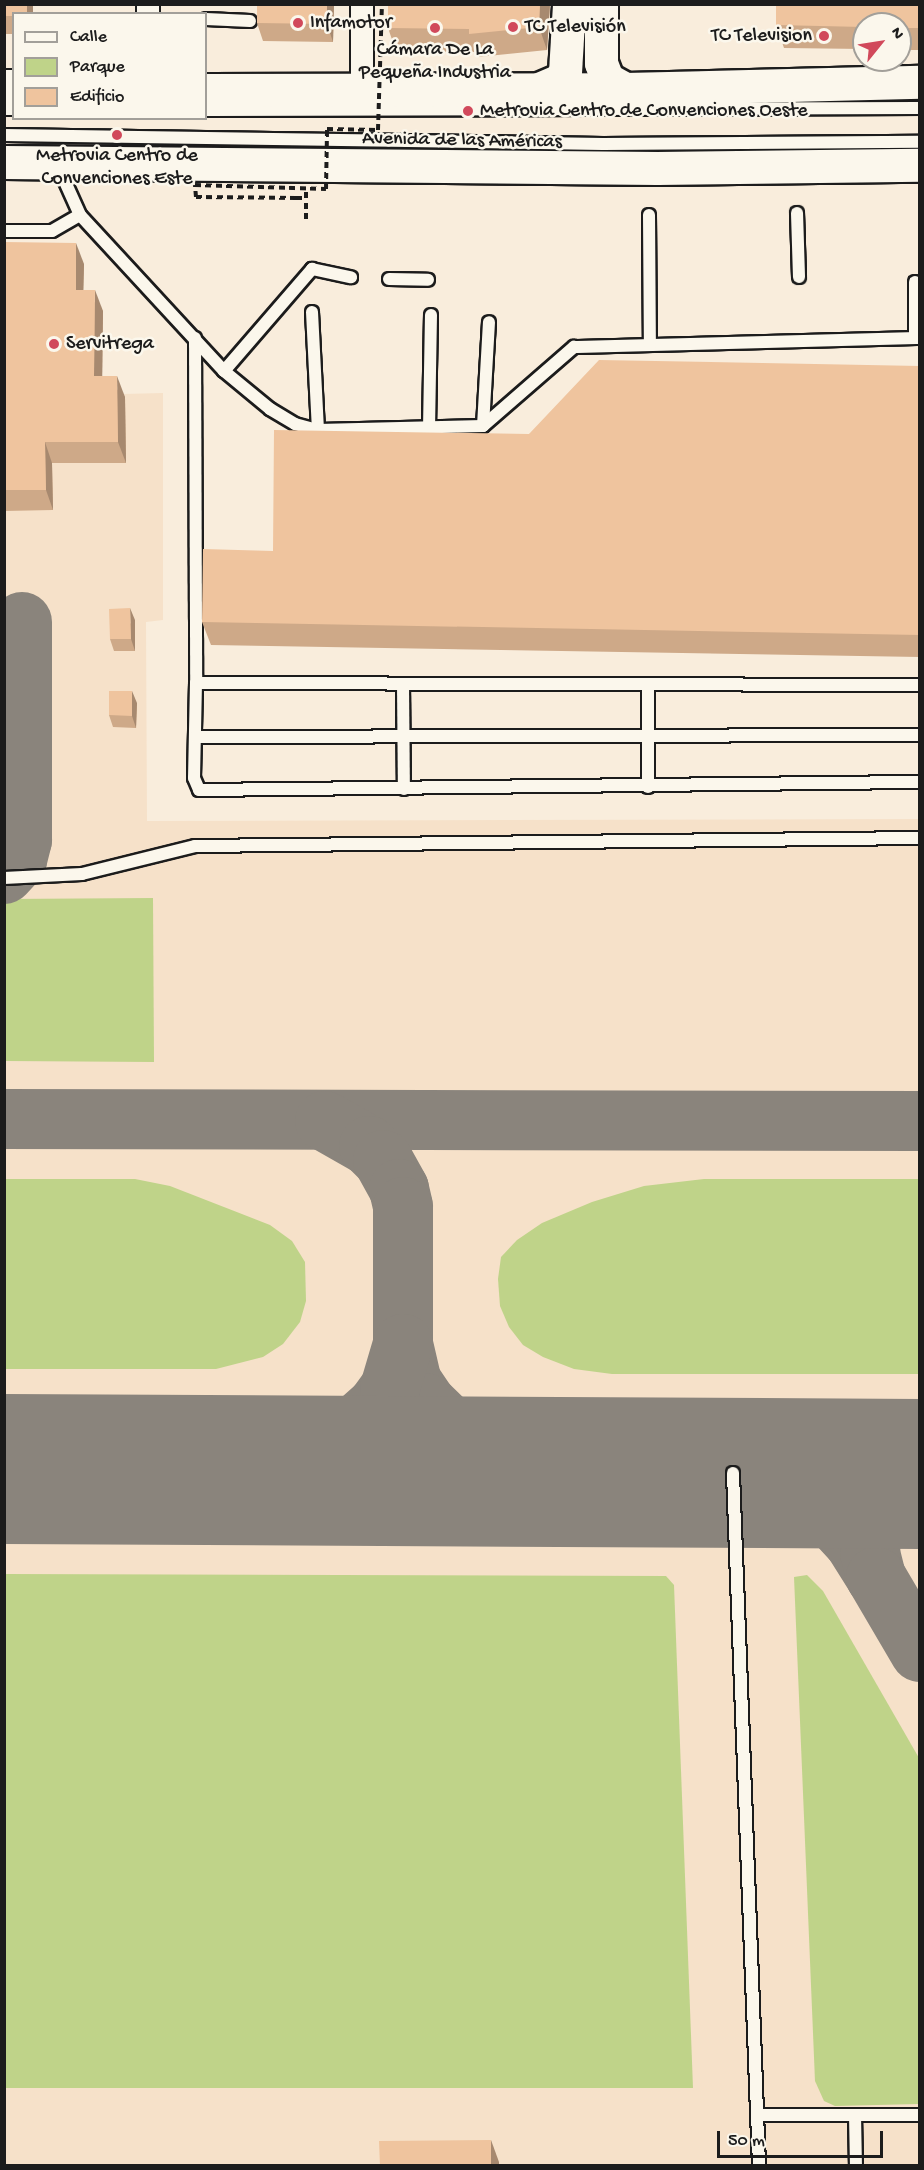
<!DOCTYPE html>
<meta charset="utf-8">
<style>
body{margin:0}
#map{position:relative;width:924px;height:2170px;overflow:hidden;background:#f9eddc;font-family:"Gochi Hand",sans-serif}
div>[style]{position:absolute}
[style*='--x']{left:calc(var(--x)*1px);top:calc(var(--y)*1px);width:calc(var(--w)*1px);rotate:calc(var(--a)*1deg)}
.built>*{inset:0;background:#f6e1c9}
.green>*{inset:0;background:#bfd389}
.taxiway>*{height:60px;margin:-30px;padding:0 30px;transform-origin:30px;border-radius:30px;background:#8a847c}
.runway>*{height:150px;margin:-75px;padding:0 75px;transform-origin:75px;border-radius:75px;background:#8a847c}
.path>*{height:4px;margin-top:-2px;transform-origin:0;background:repeating-linear-gradient(90deg,#1c1c1c 0 6px,transparent 0 10.5px)}
.roads{filter:drop-shadow(2px 0 #1c1c1c) drop-shadow(-2px 0 #1c1c1c) drop-shadow(0 2px #1c1c1c) drop-shadow(0 -2px #1c1c1c)}
.lane>*{height:12px;margin:-6px;padding:0 6px;transform-origin:6px;border-radius:6px;background:#fbf7ec}
.street>*{height:22px;margin:-11px;padding:0 11px;transform-origin:11px;border-radius:11px;background:#fbf7ec}
.secondary>*{height:33px;margin:-16.5px;padding:0 16.5px;transform-origin:16.5px;border-radius:16.5px;background:#fbf7ec}
.primary>*{height:33px;margin:-16.5px;padding:0 16.5px;transform-origin:16.5px;border-radius:16.5px;background:#fbf7ec}
.path-bridge>*{height:4px;margin-top:-2px;transform-origin:0;background:repeating-linear-gradient(90deg,#1c1c1c 0 6px,transparent 0 10.5px)}
.wall>*{inset:0;background:#cea988}
.shaded-wall>*{inset:0;background:#a7896f}
.building>*{inset:0;background:#efc49e}
.dots>*{width:16px;height:16px;translate:-50% -50%;box-sizing:border-box;border:3px solid #fbf7ec;border-radius:50%}
span{translate:-50% -50%;white-space:nowrap;text-align:center;line-height:1.15;-webkit-text-stroke:5px #fbf7ec;paint-order:stroke}
.poi-label{font-size:20px;color:#1c1c1c}
.left{translate:0 -50%;text-align:left}
.right{translate:-100% -50%;text-align:right}
.street-label{font-size:20px;color:#1c1c1c}
.frame{position:absolute;inset:0;border:6px solid #1c1c1c;pointer-events:none}
.legend{position:absolute;left:12px;top:12px;width:195px;height:108px;box-sizing:border-box;background:#fbf7ec;border:2px solid #a29f99;margin:0;padding:8px 10px;list-style:none;font-size:18px;color:#1c1c1c}
.legend li{display:flex;align-items:center;gap:12px;height:30px}
.legend b{width:30px;border:2px solid #a29f99}
.north{position:absolute;left:852px;top:12px;width:60px;height:60px;box-sizing:border-box;background:#fbf7ec;border:2px solid #a29f99;border-radius:50%;rotate:60deg;font-size:16px;font-weight:700;line-height:24px;text-align:center;color:#1c1c1c}
.north::after{content:'';display:block;margin:auto;width:21px;height:27px;background:#d1495b;clip-path:polygon(50% 0,100% 100%,50% 72%,0 100%)}
.scale{position:absolute;left:717px;top:2131px;width:166px;height:27px;box-sizing:border-box;border:3px solid #1c1c1c;border-top:0;padding-left:8px;font-size:18px;line-height:21px;white-space:nowrap;color:#1c1c1c;-webkit-text-stroke:4px #fbf7ec;paint-order:stroke}
</style>
<div id="map">
<div class="built">
<i style="clip-path:polygon(163px 393px,163px 620px,146px 622px,147px 821px,919px 819px,919px 2165px,5px 2165px,4px 397px)"></i>
</div>
<div class="green">
<i style="clip-path:polygon(153px 898px,154px 1062px,5px 1061px,5px 899px)"></i>
<i style="clip-path:polygon(4px 1179px,135px 1179px,170px 1186px,270px 1225px,292px 1241px,305px 1262px,306px 1301px,300px 1322px,283px 1344px,263px 1357px,216px 1369px,5px 1369px)"></i>
<i style="clip-path:polygon(704px 1179px,919px 1179px,919px 1374px,612px 1374px,574px 1369px,543px 1357px,523px 1345px,509px 1327px,500px 1306px,498px 1279px,501px 1257px,517px 1240px,542px 1223px,592px 1202px,644px 1186px)"></i>
<i style="clip-path:polygon(5px 1574px,666px 1576px,674px 1585px,693px 2088px,5px 2088px)"></i>
<i style="clip-path:polygon(807px 1575px,823px 1591px,919px 1758px,919px 2104px,835px 2106px,824px 2101px,815px 2081px,794px 1577px)"></i>
</div>
<div class="taxiway">
<i style="--x:4;--y:874;--w:19;--a:-47"></i>
<i style="--x:17;--y:860;--w:21;--a:-76"></i>
<i style="--x:22;--y:840;--w:218;--a:-90"></i>
<i style="--x:4;--y:1119;--w:916;--a:0.13"></i>
<i style="--x:325;--y:1121;--w:51;--a:29.6"></i>
<i style="--x:369;--y:1146;--w:20;--a:45"></i>
<i style="--x:383;--y:1160;--w:33;--a:61"></i>
<i style="--x:399;--y:1189;--w:18;--a:77"></i>
<i style="--x:403;--y:1207;--w:137;--a:90"></i>
<i style="--x:403;--y:1344;--w:39;--a:77"></i>
<i style="--x:412;--y:1382;--w:25;--a:56"></i>
<i style="--x:426;--y:1403;--w:53;--a:44.2"></i>
<i style="--x:464;--y:1440;--w:24;--a:28"></i>
<i style="--x:485;--y:1451;--w:46;--a:19.2"></i>
<i style="--x:528;--y:1466;--w:42;--a:11"></i>
<i style="--x:246;--y:1472;--w:44;--a:-11.8"></i>
<i style="--x:289;--y:1463;--w:56;--a:-25.2"></i>
<i style="--x:340;--y:1439;--w:50;--a:-41.7"></i>
<i style="--x:377;--y:1406;--w:22;--a:-54"></i>
<i style="--x:390;--y:1388;--w:46;--a:-73.5"></i>
<i style="--x:733;--y:1473;--w:48;--a:12"></i>
<i style="--x:780;--y:1483;--w:44;--a:28.3"></i>
<i style="--x:819;--y:1504;--w:52;--a:47.4"></i>
<i style="--x:854;--y:1542;--w:41;--a:57.8"></i>
<i style="--x:920;--y:1481;--w:28;--a:153"></i>
<i style="--x:895;--y:1494;--w:13;--a:132"></i>
<i style="--x:886;--y:1504;--w:34;--a:116"></i>
<i style="--x:871;--y:1535;--w:18;--a:93"></i>
<i style="--x:870;--y:1553;--w:25;--a:76"></i>
<i style="--x:876;--y:1577;--w:87;--a:59.6"></i>
</div>
<div class="runway">
<i style="--x:4;--y:1469;--w:916;--a:0.31"></i>
</div>
<div class="path">
<i style="--x:296;--y:198;--w:10;--a:0"></i>
<i style="--x:306;--y:219;--w:30;--a:-90"></i>
</div>
<div class="roads">
<div class="lane">
<i style="--x:206;--y:19;--w:44;--a:2.6"></i>
<i style="--x:4;--y:109;--w:10;--a:0"></i>
<i style="--x:206;--y:110;--w:714;--a:-0.16"></i>
<i style="--x:4;--y:135;--w:599;--a:0.86"></i>
<i style="--x:603;--y:144;--w:317;--a:-0.4"></i>
<i style="--x:58;--y:166;--w:54;--a:65.8"></i>
<i style="--x:80;--y:215;--w:212;--a:47.3"></i>
<i style="--x:224;--y:371;--w:60;--a:39.6"></i>
<i style="--x:270;--y:409;--w:29;--a:31"></i>
<i style="--x:295;--y:424;--w:24;--a:15"></i>
<i style="--x:318;--y:430;--w:165;--a:-1.4"></i>
<i style="--x:483;--y:426;--w:121;--a:-41"></i>
<i style="--x:574;--y:347;--w:346;--a:-1.5"></i>
<i style="--x:797;--y:213;--w:64;--a:88.2"></i>
<i style="--x:649;--y:215;--w:130;--a:89.6"></i>
<i style="--x:4;--y:231;--w:48;--a:0"></i>
<i style="--x:52;--y:231;--w:32;--a:-30"></i>
<i style="--x:389;--y:279;--w:39;--a:1"></i>
<i style="--x:915;--y:282;--w:56;--a:90"></i>
<i style="--x:312;--y:312;--w:118;--a:87.1"></i>
<i style="--x:195;--y:338;--w:345;--a:89.8"></i>
<i style="--x:224;--y:371;--w:135;--a:-49.2"></i>
<i style="--x:312;--y:269;--w:40;--a:12"></i>
<i style="--x:483;--y:426;--w:104;--a:-86.7"></i>
<i style="--x:429;--y:429;--w:114;--a:-89"></i>
<i style="--x:403;--y:684;--w:105;--a:89.5"></i>
<i style="--x:648;--y:684;--w:103;--a:90"></i>
<i style="--x:920;--y:685;--w:724;--a:-179.84"></i>
<i style="--x:196;--y:683;--w:95;--a:91.2"></i>
<i style="--x:194;--y:778;--w:13;--a:67"></i>
<i style="--x:199;--y:790;--w:721;--a:-0.64"></i>
<i style="--x:196;--y:737;--w:724;--a:-0.16"></i>
<i style="--x:4;--y:878;--w:78;--a:-2.9"></i>
<i style="--x:82;--y:874;--w:116;--a:-13.9"></i>
<i style="--x:195;--y:846;--w:725;--a:-0.63"></i>
<i style="--x:733;--y:1473;--w:693;--a:87.85"></i>
<i style="--x:757;--y:2115;--w:163;--a:0"></i>
<i style="--x:855;--y:2115;--w:51;--a:88.9"></i>
</div>
<div class="street">
<i style="--x:148;--y:14;--w:10;--a:-90"></i>
<i style="--x:362;--y:90;--w:86;--a:-90"></i>
</div>
<div class="secondary">
<i style="--x:601;--y:4;--w:59;--a:90"></i>
<i style="--x:601;--y:63;--w:17;--a:69"></i>
<i style="--x:607;--y:79;--w:21;--a:29"></i>
<i style="--x:539;--y:89;--w:23;--a:-23"></i>
<i style="--x:560;--y:80;--w:9;--a:-58"></i>
<i style="--x:565;--y:72;--w:68;--a:-86.6"></i>
</div>
<div class="primary">
<i style="--x:4;--y:86;--w:10;--a:0"></i>
<i style="--x:206;--y:90;--w:419;--a:-0.1"></i>
<i style="--x:625;--y:89;--w:295;--a:-1.4"></i>
<i style="--x:4;--y:162;--w:653;--a:0.53"></i>
<i style="--x:657;--y:168;--w:263;--a:-0.7"></i>
</div>
</div>
<div class="path-bridge">
<i style="--x:296;--y:198;--w:100;--a:-179.4"></i>
<i style="--x:196;--y:197;--w:12;--a:-95"></i>
<i style="--x:195;--y:185;--w:131;--a:1.7"></i>
<i style="--x:326;--y:189;--w:60;--a:-89"></i>
<i style="--x:327;--y:129;--w:51;--a:1.1"></i>
<i style="--x:378;--y:130;--w:126;--a:-88.2"></i>
</div>
<div class="wall">
<i style="clip-path:polygon(4px 4px,33px 4px,33px 14px,14px 14px,14px 34px,4px 34px)"></i>
<i style="clip-path:polygon(334px 4px,333px 42px,263px 41px,257px 23px)"></i>
<i style="clip-path:polygon(388px 4px,550px 4px,547px 50px,478px 57px,476px 52px,396px 51px,388px 28px)"></i>
<i style="clip-path:polygon(920px 4px,920px 50px,900px 50px,900px 24px,864px 24px,864px 49px,784px 48px,776px 25px)"></i>
<i style="clip-path:polygon(4px 242px,84px 264px,83px 290px,103px 311px,102px 376px,125px 397px,126px 463px,52px 463px,53px 510px,4px 511px)"></i>
<i style="clip-path:polygon(920px 366px,920px 657px,211px 645px,202px 622px,273px 551px,529px 434px)"></i>
<i style="clip-path:polygon(135px 620px,135px 651px,114px 651px,110px 639px)"></i>
<i style="clip-path:polygon(137px 703px,136px 728px,113px 727px,109px 715px)"></i>
</div>
<div class="shaded-wall">
<i style="clip-path:polygon(27px 4px,33px 4px,33px 14px,27px 14px)"></i>
<i style="clip-path:polygon(327px 4px,334px 4px,333px 42px,327px 24px)"></i>
<i style="clip-path:polygon(540px 4px,550px 4px,547px 50px,539px 27px)"></i>
<i style="clip-path:polygon(76px 243px,84px 264px,83px 310px,76px 290px)"></i>
<i style="clip-path:polygon(95px 290px,103px 311px,102px 397px,94px 376px)"></i>
<i style="clip-path:polygon(117px 376px,125px 397px,126px 463px,118px 442px)"></i>
<i style="clip-path:polygon(45px 442px,52px 463px,53px 510px,46px 490px)"></i>
<i style="clip-path:polygon(130px 608px,135px 620px,135px 651px,131px 639px)"></i>
<i style="clip-path:polygon(132px 691px,137px 703px,136px 728px,132px 716px)"></i>
<i style="clip-path:polygon(491px 2140px,499px 2162px,499px 2166px,491px 2166px)"></i>
</div>
<div class="building">
<i style="clip-path:polygon(4px 4px,27px 4px,27px 14px,14px 14px,14px 16px,4px 16px)"></i>
<i style="clip-path:polygon(257px 4px,327px 4px,327px 24px,257px 23px)"></i>
<i style="clip-path:polygon(388px 4px,540px 4px,539px 27px,469px 34px,469px 29px,388px 28px)"></i>
<i style="clip-path:polygon(776px 4px,920px 4px,920px 28px,900px 28px,900px 24px,864px 24px,864px 27px,776px 25px)"></i>
<i style="clip-path:polygon(4px 242px,76px 243px,76px 290px,95px 290px,94px 376px,117px 376px,118px 442px,45px 442px,46px 490px,4px 490px)"></i>
<i style="clip-path:polygon(599px 360px,920px 366px,920px 635px,202px 622px,203px 549px,273px 551px,274px 430px,529px 434px)"></i>
<i style="clip-path:polygon(130px 608px,131px 639px,110px 639px,109px 609px)"></i>
<i style="clip-path:polygon(109px 691px,132px 691px,132px 716px,109px 715px)"></i>
<i style="clip-path:polygon(491px 2140px,491px 2166px,380px 2166px,379px 2141px)"></i>
</div>
<div class="dots">
<i style="left:298px;top:23px;background:#d1495b"></i>
<i style="left:513px;top:27px;background:#d1495b"></i>
<i style="left:435px;top:28px;background:#d1495b"></i>
<i style="left:824px;top:36px;background:#d1495b"></i>
<i style="left:468px;top:111px;background:#d1495b"></i>
<i style="left:117px;top:135px;background:#d1495b"></i>
<i style="left:54px;top:344px;background:#d1495b"></i>
</div>
<div class="poi-label">
<span class="left" style="left:310px;top:23px">Infamotor</span>
<span class="left" style="left:525px;top:27px">TC Televisión</span>
<span class="right" style="left:812px;top:36px">TC Television</span>
<span style="left:435px;top:62px">Cámara De La<br>Pequeña Industria</span>
<span class="left" style="left:480px;top:111px">Metrovia Centro de Convenciones Oeste</span>
<span style="left:117px;top:168px">Metrovia Centro de<br>Convenciones Este</span>
<span class="left" style="left:66px;top:344px">Servitrega</span>
</div>
<div class="street-label">
<span style="left:462px;top:141px;rotate:1deg">Avenida de las Américas</span>
</div>
<div class="frame"></div>
<ul class="legend">
<li><b style="height:8px;background:#fbf7ec"></b>Calle</li>
<li><b style="height:16px;background:#bfd389"></b>Parque</li>
<li><b style="height:16px;background:#efc49e"></b>Edificio</li>
</ul>
<div class="north">N</div>
<div class="scale">50 m</div>
</div>
